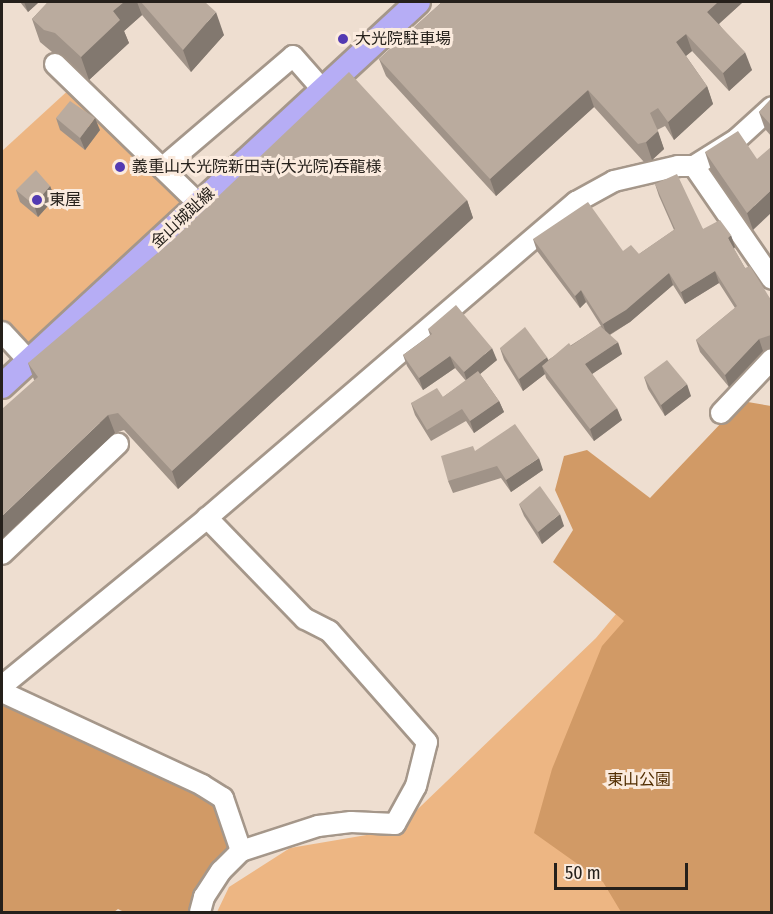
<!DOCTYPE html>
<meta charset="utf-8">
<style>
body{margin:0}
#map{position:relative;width:773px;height:914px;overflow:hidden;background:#eeded0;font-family:"Fira Sans Condensed","Noto Sans JP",sans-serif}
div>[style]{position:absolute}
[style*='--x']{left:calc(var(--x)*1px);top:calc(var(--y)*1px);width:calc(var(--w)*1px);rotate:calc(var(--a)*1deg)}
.green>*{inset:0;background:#edb683}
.forest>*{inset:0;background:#d19a66}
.roads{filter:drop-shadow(2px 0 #a5978a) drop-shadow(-2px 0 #a5978a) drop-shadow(0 2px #a5978a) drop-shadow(0 -2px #a5978a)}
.minor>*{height:20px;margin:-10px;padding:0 10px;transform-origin:10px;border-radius:10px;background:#fff}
.major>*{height:24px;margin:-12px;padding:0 12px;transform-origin:12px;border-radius:12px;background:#b6adf5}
.wall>*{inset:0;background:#a09388}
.shaded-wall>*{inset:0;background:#82786f}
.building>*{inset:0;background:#baab9e}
.dots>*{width:16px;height:16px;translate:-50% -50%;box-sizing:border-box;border:3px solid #fbebde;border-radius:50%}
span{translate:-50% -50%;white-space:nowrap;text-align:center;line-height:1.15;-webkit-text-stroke:6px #fbebde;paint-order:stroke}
.poi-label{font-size:16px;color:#25201b}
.left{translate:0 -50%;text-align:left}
.street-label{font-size:16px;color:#25201b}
.park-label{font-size:16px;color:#512d01}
.frame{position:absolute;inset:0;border:3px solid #25201b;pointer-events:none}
.scale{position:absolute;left:554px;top:863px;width:134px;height:27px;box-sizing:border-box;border:3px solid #25201b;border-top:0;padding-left:8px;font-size:18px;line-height:21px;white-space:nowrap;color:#25201b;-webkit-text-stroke:4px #fbebde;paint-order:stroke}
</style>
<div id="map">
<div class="green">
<i style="clip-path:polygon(73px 86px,192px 209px,29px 361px,2px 332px,2px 151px)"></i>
<i style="clip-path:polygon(771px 428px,771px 912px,217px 912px,229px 887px,290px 848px,396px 830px,596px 638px)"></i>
</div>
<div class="forest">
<i style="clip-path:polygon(742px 401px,771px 406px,771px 912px,621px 912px,603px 882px,534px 833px,552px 769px,602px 646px,624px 621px,553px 562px,573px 530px,555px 490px,564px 456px,587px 450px,650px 498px)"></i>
<i style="clip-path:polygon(2px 692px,223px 798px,241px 851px,197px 912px,124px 912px,118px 909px,114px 912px,2px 912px)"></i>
</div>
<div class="roads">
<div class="minor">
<i style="--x:55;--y:64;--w:201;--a:44.2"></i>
<i style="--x:694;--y:166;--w:137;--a:55.4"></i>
<i style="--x:162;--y:168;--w:172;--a:-40.5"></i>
<i style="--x:293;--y:56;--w:44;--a:48.7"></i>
<i style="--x:2;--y:332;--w:40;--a:47"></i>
<i style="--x:721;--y:413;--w:74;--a:-46.6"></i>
<i style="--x:2;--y:554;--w:160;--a:-43.5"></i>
<i style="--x:2;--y:686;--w:265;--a:-39.3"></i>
<i style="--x:207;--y:518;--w:486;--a:-40.6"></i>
<i style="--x:576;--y:202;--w:43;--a:-28.9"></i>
<i style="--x:614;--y:181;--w:66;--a:-13.2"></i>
<i style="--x:678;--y:166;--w:16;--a:0"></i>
<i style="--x:694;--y:166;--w:51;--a:-32.1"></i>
<i style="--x:737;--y:139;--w:47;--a:-42.4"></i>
<i style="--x:2;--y:692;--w:221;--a:24.9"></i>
<i style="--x:202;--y:785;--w:25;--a:32"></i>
<i style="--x:223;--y:798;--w:56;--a:71.2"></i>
<i style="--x:200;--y:912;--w:16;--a:-75"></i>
<i style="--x:204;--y:897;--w:31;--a:-57"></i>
<i style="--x:221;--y:871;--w:28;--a:-45"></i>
<i style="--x:241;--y:851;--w:81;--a:-18"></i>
<i style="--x:318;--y:826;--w:33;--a:-7"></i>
<i style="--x:351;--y:822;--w:44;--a:2.6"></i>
<i style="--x:395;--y:824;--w:43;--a:-61.1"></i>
<i style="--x:416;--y:786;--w:45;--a:-76"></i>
<i style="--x:427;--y:742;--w:148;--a:-131.4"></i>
<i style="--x:329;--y:631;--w:27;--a:-153"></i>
<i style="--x:305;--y:619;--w:141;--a:-134.1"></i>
</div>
<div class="major">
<i style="--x:2;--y:386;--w:566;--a:-42.71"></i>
</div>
</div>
<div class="wall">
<i style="clip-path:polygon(20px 2px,39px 2px,28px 12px)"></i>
<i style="clip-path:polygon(48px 2px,180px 2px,224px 35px,191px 72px,142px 15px,124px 31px,129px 43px,89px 80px,63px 55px,52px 52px,40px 42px,32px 19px)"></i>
<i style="clip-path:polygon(442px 2px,743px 2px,719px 24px,752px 70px,729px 91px,692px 51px,686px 56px,707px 86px,713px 104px,674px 140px,665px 126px,657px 130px,664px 149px,652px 160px,644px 162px,594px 107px,496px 196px,386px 76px,379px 59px)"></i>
<i style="clip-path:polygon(771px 99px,771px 136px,765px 129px,759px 112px)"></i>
<i style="clip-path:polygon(56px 118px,100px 130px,85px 150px,60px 130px)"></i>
<i style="clip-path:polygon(705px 152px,757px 159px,753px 230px,711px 170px)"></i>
<i style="clip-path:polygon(655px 184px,703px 229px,735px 247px,734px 249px,745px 268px,771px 300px,771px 348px,763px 351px,729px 387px,700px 352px,696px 340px,735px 308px,719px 283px,685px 304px,673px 285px,630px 322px,610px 335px,622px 354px,592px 374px,622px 420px,594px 441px,546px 378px,545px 374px,523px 391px,504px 360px,500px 348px,548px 360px,601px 326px,586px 302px,580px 308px,537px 251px,533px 239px,639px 254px,674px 230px,659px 196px)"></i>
<i style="clip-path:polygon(50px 186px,55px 198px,38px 217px,20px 202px,16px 190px)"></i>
<i style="clip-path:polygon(467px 200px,473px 218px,178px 489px,124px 430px,115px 433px,34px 380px,28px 363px)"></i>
<i style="clip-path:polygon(428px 329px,497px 360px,480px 374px,499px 401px,504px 412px,474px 433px,466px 421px,431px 441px,415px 415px,411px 403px,443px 397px,466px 381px,455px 368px,423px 390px,407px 366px,403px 355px,430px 335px)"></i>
<i style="clip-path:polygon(644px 377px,691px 396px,665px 416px,648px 389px)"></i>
<i style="clip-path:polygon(475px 451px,543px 470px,511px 492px,501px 478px,453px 493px,448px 481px)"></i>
<i style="clip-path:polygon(519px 504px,564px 526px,542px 544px,524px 516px)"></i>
</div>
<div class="shaded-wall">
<i style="clip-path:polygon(24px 2px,39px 2px,28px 12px)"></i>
<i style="clip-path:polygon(124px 2px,137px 2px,142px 15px,124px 31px,129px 43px,89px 80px,81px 57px,113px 11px)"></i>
<i style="clip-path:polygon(718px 2px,743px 2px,713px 29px,707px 12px)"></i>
<i style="clip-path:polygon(216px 12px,224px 35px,191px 72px,183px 50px)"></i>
<i style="clip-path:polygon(686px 34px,692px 51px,682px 59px,676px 42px)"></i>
<i style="clip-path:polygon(745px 52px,752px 70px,729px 91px,723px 73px)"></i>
<i style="clip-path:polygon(707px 86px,713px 104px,674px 140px,668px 122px)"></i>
<i style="clip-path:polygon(588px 90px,594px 107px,496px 196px,490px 179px)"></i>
<i style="clip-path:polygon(95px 118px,100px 130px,85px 150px,80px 138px)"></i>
<i style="clip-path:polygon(658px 131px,664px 149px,652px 160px,646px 142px)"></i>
<i style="clip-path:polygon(50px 186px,55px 198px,38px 217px,34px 205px)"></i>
<i style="clip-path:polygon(771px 190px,771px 213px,753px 230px,747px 213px)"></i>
<i style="clip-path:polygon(467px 200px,473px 218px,178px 489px,172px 471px)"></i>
<i style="clip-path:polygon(731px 235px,735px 247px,732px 250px,728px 238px)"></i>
<i style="clip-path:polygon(715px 271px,719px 283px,685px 304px,681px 292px)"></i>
<i style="clip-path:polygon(669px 273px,673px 285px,630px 322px,607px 336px,603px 324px)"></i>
<i style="clip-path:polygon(581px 290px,586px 302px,580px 308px,575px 296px)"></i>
<i style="clip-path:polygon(759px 339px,763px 351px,729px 387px,725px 375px)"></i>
<i style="clip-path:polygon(618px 342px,622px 354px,589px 376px,585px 364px)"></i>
<i style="clip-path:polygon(492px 348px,497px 360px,468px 384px,464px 372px)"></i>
<i style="clip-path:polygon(450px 356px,455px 368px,423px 390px,419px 378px)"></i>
<i style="clip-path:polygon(547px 357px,551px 368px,542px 366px,545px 374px,523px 391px,519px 379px)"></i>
<i style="clip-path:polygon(687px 384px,691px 396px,665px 416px,661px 405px)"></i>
<i style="clip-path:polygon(499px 401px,504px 412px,474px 433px,470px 421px)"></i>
<i style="clip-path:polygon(617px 408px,622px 420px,594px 441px,590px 429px)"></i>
<i style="clip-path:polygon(108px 415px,115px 433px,2px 539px,2px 516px)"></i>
<i style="clip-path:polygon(539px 458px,543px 470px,511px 492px,506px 480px)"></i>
<i style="clip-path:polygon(560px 514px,564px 526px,542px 544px,538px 532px)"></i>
</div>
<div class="building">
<i style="clip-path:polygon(48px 2px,124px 2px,113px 11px,120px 20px,81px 57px,55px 33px,44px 30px,32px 19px)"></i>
<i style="clip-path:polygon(141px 2px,180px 2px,181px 3px,182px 2px,205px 2px,216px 12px,183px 50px)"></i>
<i style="clip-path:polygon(442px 2px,718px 2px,707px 12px,745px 52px,723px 73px,686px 34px,676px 42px,707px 86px,668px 122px,658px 108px,650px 113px,658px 131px,646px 142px,638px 144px,588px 90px,490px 179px,379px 59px)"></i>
<i style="clip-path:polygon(349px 72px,467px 200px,172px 471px,118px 413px,108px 415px,2px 516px,2px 409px,38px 377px,28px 363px,168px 244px)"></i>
<i style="clip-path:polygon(771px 99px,771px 125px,759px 112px)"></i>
<i style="clip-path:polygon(70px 101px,95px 118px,80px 138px,56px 118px)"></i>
<i style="clip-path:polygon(738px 131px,757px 159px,771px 147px,771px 190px,747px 213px,705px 152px)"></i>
<i style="clip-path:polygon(36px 170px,50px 186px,34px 205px,16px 190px)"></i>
<i style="clip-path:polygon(677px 174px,703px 229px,720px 220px,731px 235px,728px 238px,745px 268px,750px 266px,771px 300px,771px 335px,759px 339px,725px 375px,696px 340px,737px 306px,715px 271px,681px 292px,669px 273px,626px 310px,603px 324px,581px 290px,575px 296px,533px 239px,588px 202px,623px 251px,631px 245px,639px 254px,675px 229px,655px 184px)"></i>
<i style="clip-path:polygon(456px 305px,492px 348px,464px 372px,450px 356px,419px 378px,403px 355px,432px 334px,428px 329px)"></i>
<i style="clip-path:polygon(600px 326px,618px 342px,585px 364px,617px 408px,590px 429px,542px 366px,569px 343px,571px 346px)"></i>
<i style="clip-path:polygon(525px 327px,547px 357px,519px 379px,500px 348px)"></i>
<i style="clip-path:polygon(667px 360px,687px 384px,661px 405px,644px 377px)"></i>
<i style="clip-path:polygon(478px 371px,499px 401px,470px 421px,462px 409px,427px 430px,411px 403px,437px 388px,443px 397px)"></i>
<i style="clip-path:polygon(515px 424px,539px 458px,506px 480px,497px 466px,448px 481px,441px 456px,473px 446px,475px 451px)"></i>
<i style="clip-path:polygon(540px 486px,560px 514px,538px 532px,519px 504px)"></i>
</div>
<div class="dots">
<i style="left:343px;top:39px;background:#533ab2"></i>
<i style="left:120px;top:167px;background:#533ab2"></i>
<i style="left:37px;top:200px;background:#533ab2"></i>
</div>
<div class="poi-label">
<span class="left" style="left:355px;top:39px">大光院駐車場</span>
<span class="left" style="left:132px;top:167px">義重山大光院新田寺(大光院)吞龍様</span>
<span class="left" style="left:49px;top:200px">東屋</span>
</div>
<div class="street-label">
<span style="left:183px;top:218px;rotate:-43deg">金山城趾線</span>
</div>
<div class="park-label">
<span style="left:639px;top:780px">東山公園</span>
</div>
<div class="frame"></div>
<div class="scale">50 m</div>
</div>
